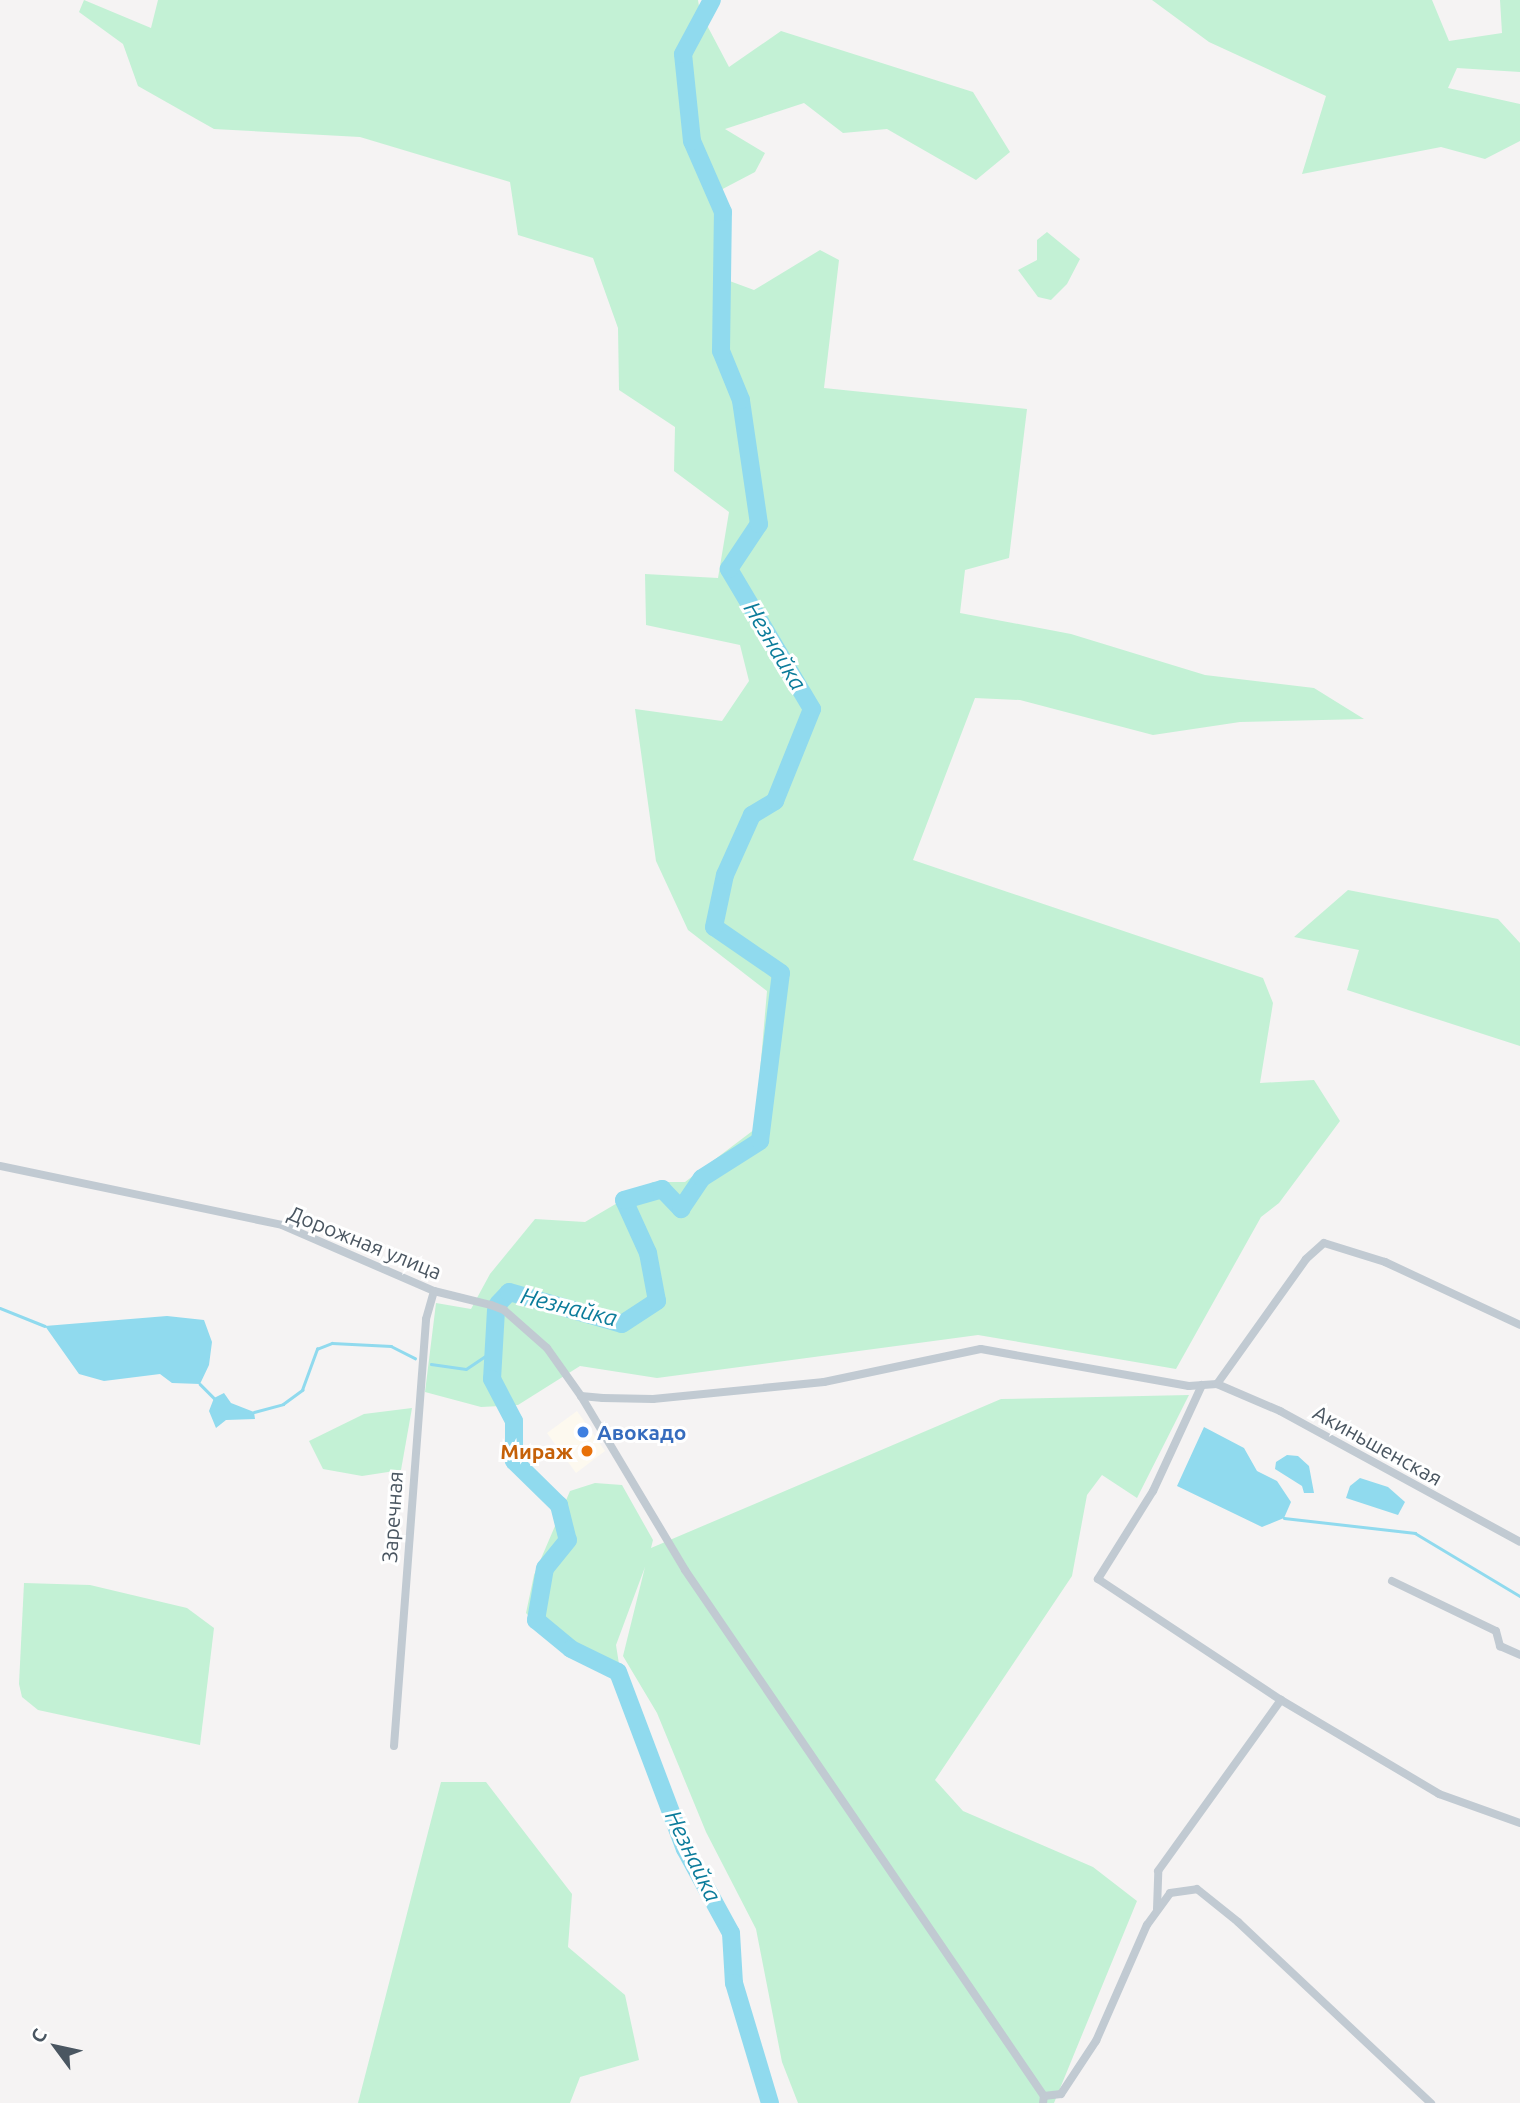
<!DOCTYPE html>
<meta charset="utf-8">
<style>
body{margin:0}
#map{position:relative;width:1520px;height:2103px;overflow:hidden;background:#f5f3f3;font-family:Ubuntu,sans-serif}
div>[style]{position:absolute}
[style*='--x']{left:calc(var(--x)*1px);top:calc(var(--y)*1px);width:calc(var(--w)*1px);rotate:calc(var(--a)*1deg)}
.commercial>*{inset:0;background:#fdf9ef}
.green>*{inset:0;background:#c3f1d5}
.water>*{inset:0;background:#90daee}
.stream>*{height:2.5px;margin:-1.25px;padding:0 1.25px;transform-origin:1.25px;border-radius:1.25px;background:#90daee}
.river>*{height:18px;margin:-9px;padding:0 9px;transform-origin:9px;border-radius:9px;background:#90daee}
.minor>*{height:8px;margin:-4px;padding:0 4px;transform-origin:4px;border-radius:4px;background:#c1cad2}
.dots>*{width:19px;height:19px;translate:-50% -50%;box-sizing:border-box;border:4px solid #fff;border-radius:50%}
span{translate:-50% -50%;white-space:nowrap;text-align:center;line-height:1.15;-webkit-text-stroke:6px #fff;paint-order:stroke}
.street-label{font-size:21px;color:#4a5661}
.shop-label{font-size:21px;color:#366cbe;font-weight:700}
.left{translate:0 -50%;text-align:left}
.food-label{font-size:21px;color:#c56008;font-weight:700}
.right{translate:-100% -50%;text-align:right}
.water-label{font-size:23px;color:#0c7c9b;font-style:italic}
.north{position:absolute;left:21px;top:2012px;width:70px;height:70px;-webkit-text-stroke:5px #fff;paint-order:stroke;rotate:303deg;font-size:19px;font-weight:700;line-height:28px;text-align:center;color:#4a5661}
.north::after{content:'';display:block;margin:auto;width:24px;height:32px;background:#4a5661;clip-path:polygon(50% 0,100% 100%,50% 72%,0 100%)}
</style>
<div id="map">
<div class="commercial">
<i style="clip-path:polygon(577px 1411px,605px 1451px,576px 1473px,547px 1433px)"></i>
</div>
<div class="green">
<i style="clip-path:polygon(84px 0,151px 28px,158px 0,698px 0,700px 12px,729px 67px,781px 31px,973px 92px,1010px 152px,976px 180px,887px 129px,843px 133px,804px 103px,725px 129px,765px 153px,755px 172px,715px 193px,716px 276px,754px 290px,820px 250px,839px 260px,824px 388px,1027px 409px,1009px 558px,965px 570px,960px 613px,1071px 634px,1205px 675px,1314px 688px,1364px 719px,1240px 722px,1153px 735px,1020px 700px,975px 698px,913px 860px,1263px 978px,1273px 1003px,1260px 1083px,1314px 1080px,1340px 1121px,1279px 1203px,1261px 1217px,1176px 1369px,978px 1335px,657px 1378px,580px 1366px,518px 1405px,481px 1407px,425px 1392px,436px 1303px,471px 1309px,490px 1274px,535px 1219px,585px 1222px,653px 1182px,685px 1182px,755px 1129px,767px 991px,688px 930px,656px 861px,635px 709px,722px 721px,749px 681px,740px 645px,646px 625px,645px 574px,718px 578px,729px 512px,674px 471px,675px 427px,619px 390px,618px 328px,593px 258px,518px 235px,510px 182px,360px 137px,214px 129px,138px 86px,123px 44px,79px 12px)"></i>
<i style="clip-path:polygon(1152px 0,1432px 0,1449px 41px,1502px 33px,1500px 0,1520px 0,1520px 72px,1457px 68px,1448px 88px,1520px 104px,1520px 141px,1485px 159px,1441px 147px,1302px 174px,1326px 96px,1209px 42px)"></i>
<i style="clip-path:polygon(1047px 232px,1080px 259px,1067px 284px,1051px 300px,1038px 297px,1018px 270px,1037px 260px,1037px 240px)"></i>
<i style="clip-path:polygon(1348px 890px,1498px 919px,1520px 943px,1520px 1046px,1347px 990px,1359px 950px,1294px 937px)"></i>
<i style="clip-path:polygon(1189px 1395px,1137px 1498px,1102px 1475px,1087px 1495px,1072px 1576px,935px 1780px,963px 1811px,1093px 1867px,1137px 1901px,1054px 2103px,798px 2103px,782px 2062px,756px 1929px,706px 1832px,657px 1713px,623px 1656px,645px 1567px,616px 1645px,619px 1664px,614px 1677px,562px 1650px,526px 1613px,534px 1575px,570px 1491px,595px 1483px,622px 1485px,653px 1540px,651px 1548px,1001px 1399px)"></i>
<i style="clip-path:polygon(412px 1408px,401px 1470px,362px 1476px,323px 1469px,309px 1441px,364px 1414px)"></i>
<i style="clip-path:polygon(24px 1583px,90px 1585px,187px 1608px,214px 1628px,200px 1745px,38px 1710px,22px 1697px,19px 1684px)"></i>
<i style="clip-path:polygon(441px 1782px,486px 1782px,572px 1894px,568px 1947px,625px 1995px,639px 2060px,580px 2077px,570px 2103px,358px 2103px)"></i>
</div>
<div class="water">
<i style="clip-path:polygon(167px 1316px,204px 1320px,212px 1342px,209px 1365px,200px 1384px,172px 1383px,160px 1374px,104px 1381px,79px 1374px,45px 1326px)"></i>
<i style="clip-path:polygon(224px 1393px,231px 1403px,254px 1412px,255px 1419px,226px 1420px,216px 1428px,209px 1411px,214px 1398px)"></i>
<i style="clip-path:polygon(1204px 1427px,1244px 1448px,1257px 1471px,1277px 1481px,1291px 1502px,1284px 1518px,1262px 1527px,1177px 1486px)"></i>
<i style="clip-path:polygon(1287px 1455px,1298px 1456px,1309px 1466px,1314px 1493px,1304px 1493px,1302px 1486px,1275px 1469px,1276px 1462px)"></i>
<i style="clip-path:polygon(1360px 1478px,1388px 1487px,1405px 1502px,1398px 1515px,1346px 1498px,1350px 1486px)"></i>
</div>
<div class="stream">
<i style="--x:0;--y:1308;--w:48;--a:21.8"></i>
<i style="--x:431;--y:1364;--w:35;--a:8"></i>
<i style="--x:466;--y:1369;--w:34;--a:-34"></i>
<i style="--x:200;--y:1384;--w:20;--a:45"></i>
<i style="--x:254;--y:1412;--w:30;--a:-15"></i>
<i style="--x:283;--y:1404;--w:24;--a:-36"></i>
<i style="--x:302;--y:1390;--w:44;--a:-69.9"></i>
<i style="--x:317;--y:1349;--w:16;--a:-22"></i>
<i style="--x:332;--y:1343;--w:59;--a:2.9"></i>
<i style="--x:391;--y:1346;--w:27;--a:27"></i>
<i style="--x:1284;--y:1518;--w:132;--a:6.5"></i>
<i style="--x:1415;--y:1533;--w:122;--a:31"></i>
</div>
<div class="river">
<i style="--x:498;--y:1304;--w:16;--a:-47"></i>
<i style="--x:509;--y:1292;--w:117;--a:15.8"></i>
<i style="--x:622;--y:1324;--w:42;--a:-33.3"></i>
<i style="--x:657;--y:1301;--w:49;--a:-100.6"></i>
<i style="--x:648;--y:1253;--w:58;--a:-114.4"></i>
<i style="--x:624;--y:1200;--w:40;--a:-16"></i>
<i style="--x:662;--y:1189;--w:28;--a:46"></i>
<i style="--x:681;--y:1209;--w:37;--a:-56"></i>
<i style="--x:702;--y:1178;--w:69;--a:-32.5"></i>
<i style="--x:760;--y:1141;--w:169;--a:-82.9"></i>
<i style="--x:781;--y:973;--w:81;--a:-145.5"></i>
<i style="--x:714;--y:927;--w:53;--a:-78.1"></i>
<i style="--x:725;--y:875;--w:66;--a:-65.8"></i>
<i style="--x:752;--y:815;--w:27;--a:-31"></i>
<i style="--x:775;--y:801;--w:99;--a:-68.1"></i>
<i style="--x:812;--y:709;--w:163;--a:-120.7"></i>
<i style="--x:729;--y:569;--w:54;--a:-56.3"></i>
<i style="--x:759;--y:524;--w:125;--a:-98.3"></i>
<i style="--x:741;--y:400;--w:53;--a:-112.2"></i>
<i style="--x:721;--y:351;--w:139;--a:-89.2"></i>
<i style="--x:723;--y:212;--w:77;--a:-113.6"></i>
<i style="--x:692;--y:141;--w:87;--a:-95.9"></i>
<i style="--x:683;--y:54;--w:61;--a:-61.8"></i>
<i style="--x:496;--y:1310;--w:69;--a:93.3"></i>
<i style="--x:492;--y:1379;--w:47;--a:62.4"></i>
<i style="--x:514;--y:1421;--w:40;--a:90"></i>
<i style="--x:514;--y:1461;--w:63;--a:44.4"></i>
<i style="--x:559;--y:1505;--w:36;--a:76"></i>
<i style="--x:568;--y:1540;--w:36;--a:129"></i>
<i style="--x:545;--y:1568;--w:53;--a:99.8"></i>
<i style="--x:536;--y:1620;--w:45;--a:39.6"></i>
<i style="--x:571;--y:1649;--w:52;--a:26.1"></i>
<i style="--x:618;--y:1672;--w:189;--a:69.3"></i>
<i style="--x:685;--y:1849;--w:96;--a:61.3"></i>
<i style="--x:731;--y:1933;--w:50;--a:86.6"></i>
<i style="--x:734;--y:1983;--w:125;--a:73.3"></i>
</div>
<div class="minor">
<i style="--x:0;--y:1166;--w:288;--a:11.8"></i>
<i style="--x:282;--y:1225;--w:166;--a:23.5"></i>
<i style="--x:434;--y:1291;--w:59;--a:13.8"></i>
<i style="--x:491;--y:1305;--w:14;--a:21"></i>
<i style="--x:504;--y:1310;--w:57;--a:41.5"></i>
<i style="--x:547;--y:1348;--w:59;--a:54.7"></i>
<i style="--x:581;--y:1396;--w:22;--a:5"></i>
<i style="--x:603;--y:1398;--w:50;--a:1.1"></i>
<i style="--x:653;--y:1399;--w:172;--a:-5.7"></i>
<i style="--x:824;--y:1382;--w:160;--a:-11.9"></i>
<i style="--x:981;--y:1349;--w:211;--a:10.1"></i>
<i style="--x:1189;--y:1386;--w:28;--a:-4"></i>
<i style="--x:1217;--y:1384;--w:153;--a:-54.5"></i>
<i style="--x:1306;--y:1259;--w:24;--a:-42"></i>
<i style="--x:1324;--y:1243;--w:64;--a:17.3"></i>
<i style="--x:1385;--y:1262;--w:149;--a:25"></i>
<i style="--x:1217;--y:1384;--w:69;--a:23.2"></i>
<i style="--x:1280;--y:1411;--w:273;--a:28.6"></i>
<i style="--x:1202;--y:1385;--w:117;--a:114.8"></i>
<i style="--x:1153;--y:1491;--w:104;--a:122"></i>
<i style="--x:1098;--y:1579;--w:219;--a:33.5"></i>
<i style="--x:581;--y:1396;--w:203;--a:59.1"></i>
<i style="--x:685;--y:1570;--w:637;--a:55.69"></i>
<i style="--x:1044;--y:2096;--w:7;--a:98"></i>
<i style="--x:1392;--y:1581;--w:115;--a:25.7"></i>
<i style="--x:1496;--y:1631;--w:16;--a:75"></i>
<i style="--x:1500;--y:1646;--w:22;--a:24"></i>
<i style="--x:394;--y:1746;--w:428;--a:-85.7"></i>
<i style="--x:426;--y:1319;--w:29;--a:-74"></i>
<i style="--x:1157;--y:1909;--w:38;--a:-88"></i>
<i style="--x:1158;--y:1871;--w:211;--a:-54.3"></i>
<i style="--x:1281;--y:1700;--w:184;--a:30.7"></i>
<i style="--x:1439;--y:1794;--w:86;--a:19.7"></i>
<i style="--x:1044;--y:2096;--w:17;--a:-7"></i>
<i style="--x:1061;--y:2094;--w:64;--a:-56.6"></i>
<i style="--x:1096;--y:2041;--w:127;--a:-66.3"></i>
<i style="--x:1147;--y:1925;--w:39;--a:-54"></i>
<i style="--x:1170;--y:1893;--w:27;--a:-8"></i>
<i style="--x:1197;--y:1889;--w:53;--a:38.8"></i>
<i style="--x:1238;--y:1922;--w:265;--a:43.2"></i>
</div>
<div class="dots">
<i style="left:583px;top:1432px;background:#3f7fe0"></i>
<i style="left:587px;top:1451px;background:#e8710a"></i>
</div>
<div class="street-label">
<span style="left:365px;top:1242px;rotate:22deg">Дорожная улица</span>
<span style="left:1378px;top:1445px;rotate:29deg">Акиньшенская</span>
<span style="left:392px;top:1517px;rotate:-86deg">Заречная</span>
</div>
<div class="shop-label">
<span class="left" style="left:597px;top:1432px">Авокадо</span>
</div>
<div class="food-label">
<span class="right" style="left:573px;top:1451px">Мираж</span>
</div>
<div class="water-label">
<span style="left:775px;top:646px;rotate:59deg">Незнайка</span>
<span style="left:569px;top:1307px;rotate:14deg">Незнайка</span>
<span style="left:693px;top:1856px;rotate:64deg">Незнайка</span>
</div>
<div class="north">С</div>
</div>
